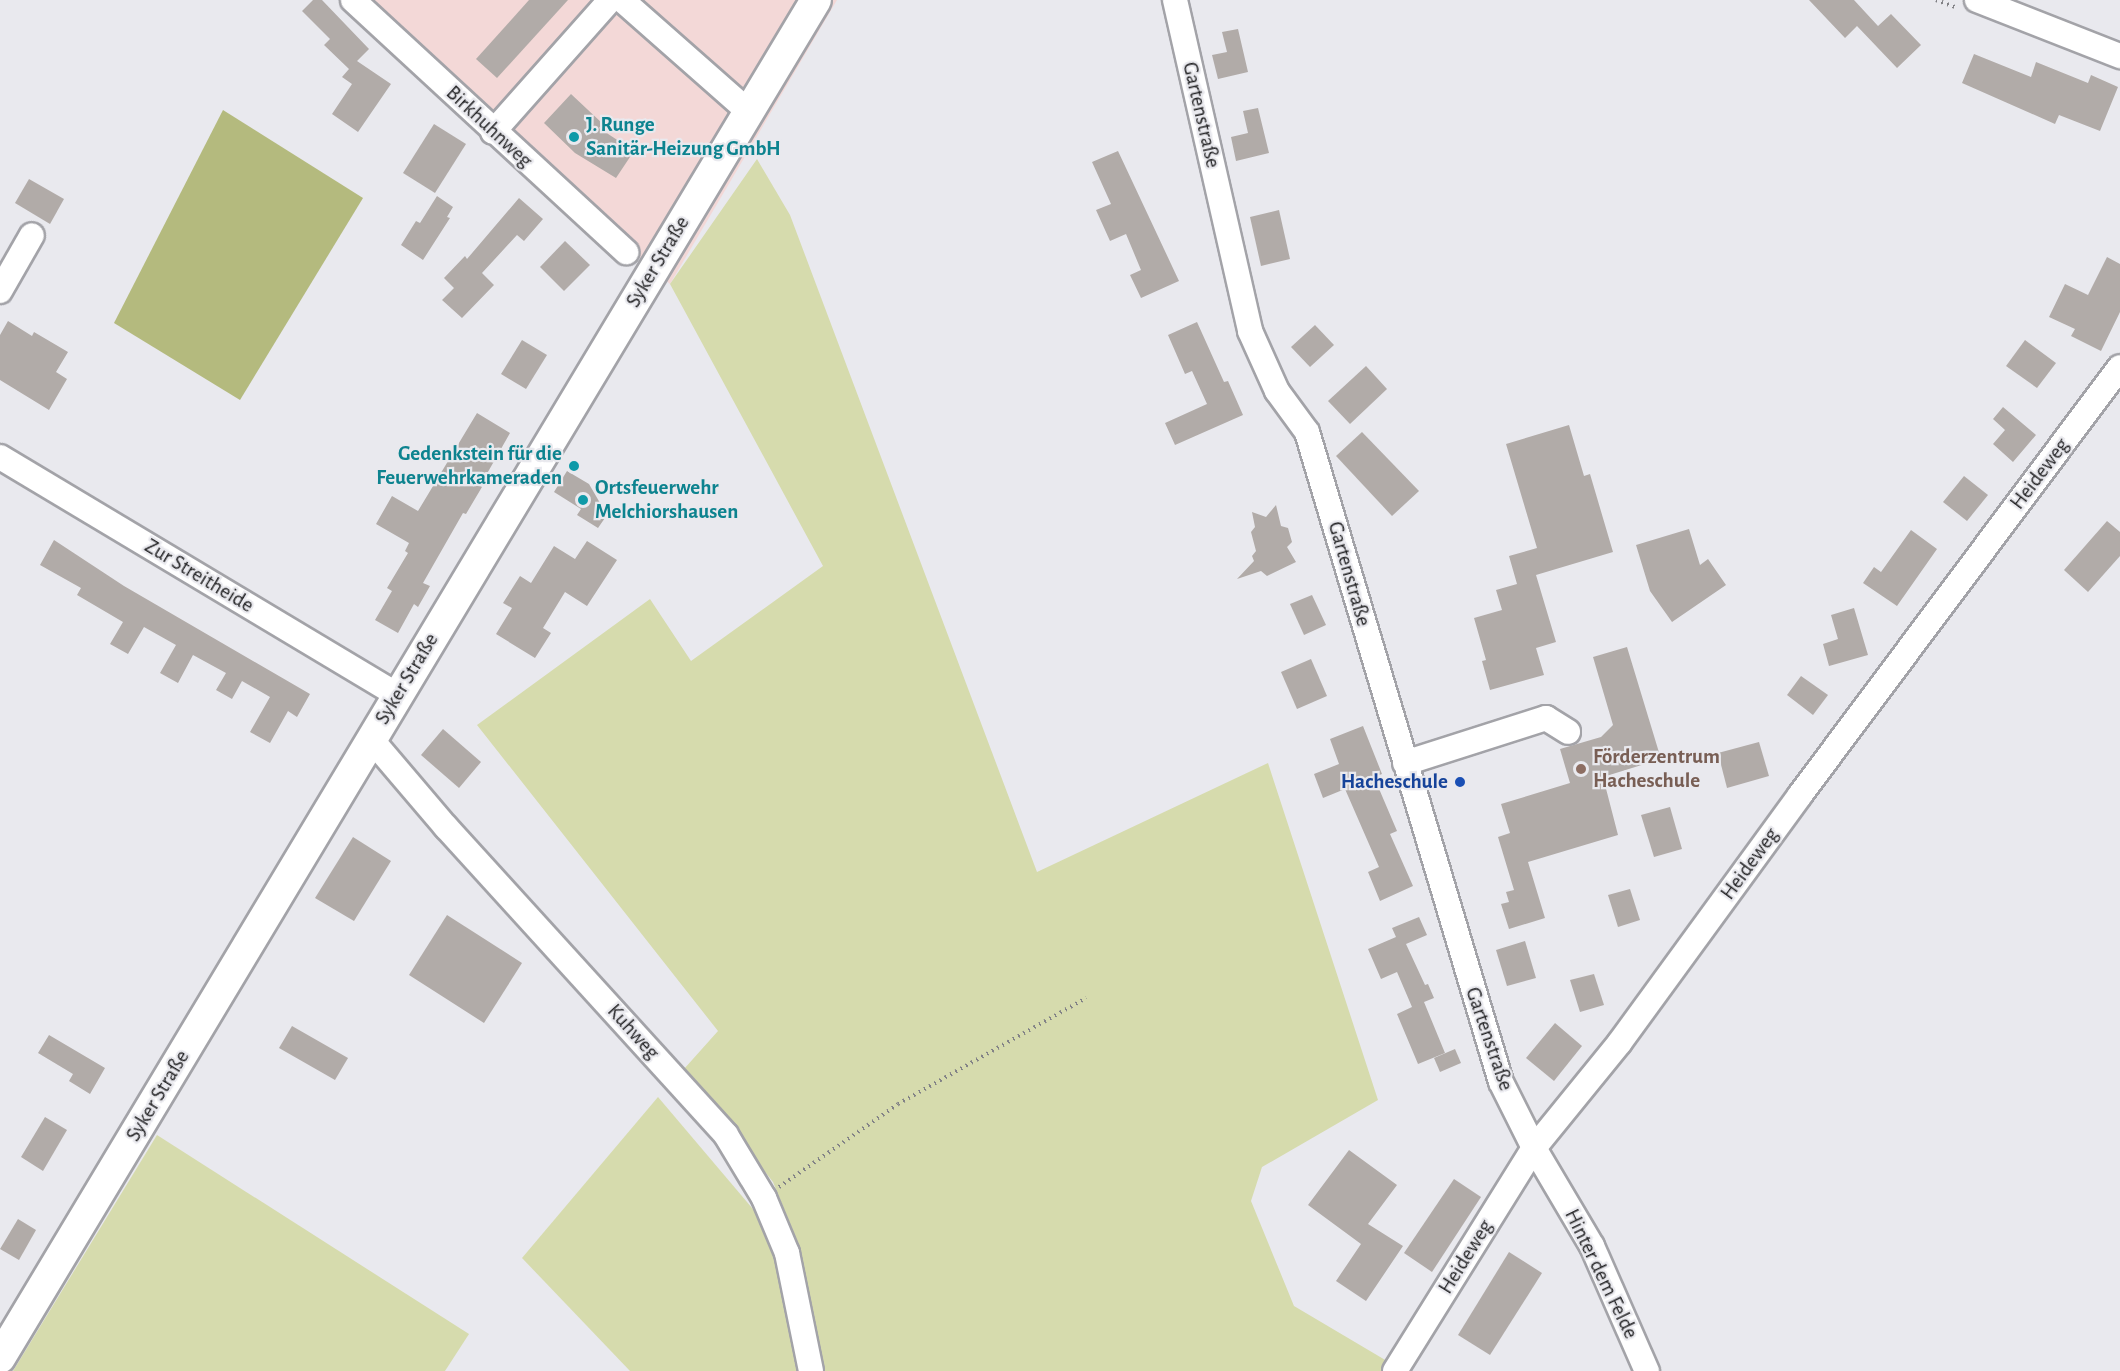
<!DOCTYPE html>
<meta charset="utf-8">
<style>
body{margin:0}
#map{position:relative;width:2120px;height:1371px;overflow:hidden;background:#e9e9ee;font-family:"Alegreya Sans",sans-serif}
div>[style]{position:absolute}
[style*='--x']{left:calc(var(--x)*1px);top:calc(var(--y)*1px);width:calc(var(--w)*1px);rotate:calc(var(--a)*1deg)}
.commercial>*{inset:0;background:#f3d8d7}
.green>*{inset:0;background:#d6dbad}
.forest>*{inset:0;background:#b4ba7e}
.building>*{inset:0;background:#b1aba8}
.path>*{height:4px;margin-top:-2px;transform-origin:0;background:repeating-linear-gradient(90deg,#828286 0 1.5px,transparent 0 6px)}
.roads{filter:drop-shadow(2px 0 #a3a3a8) drop-shadow(-2px 0 #a3a3a8) drop-shadow(0 2px #a3a3a8) drop-shadow(0 -2px #a3a3a8)}
.minor>*{height:24px;margin:-12px;padding:0 12px;transform-origin:12px;border-radius:12px;background:#fff}
.major>*{height:30px;margin:-15px;padding:0 15px;transform-origin:15px;border-radius:15px;background:#fff}
.dots>*{width:16px;height:16px;translate:-50% -50%;box-sizing:border-box;border:3px solid #e9e9ee;border-radius:50%}
span{translate:-50% -50%;white-space:nowrap;text-align:center;line-height:1.15;-webkit-text-stroke:4.5px #e9e9ee;paint-order:stroke}
.street-label{font-size:21px;color:#222224}
.culture-label{font-size:21px;color:#0d838f;font-weight:700}
.left{translate:0 -50%;text-align:left}
.right{translate:-100% -50%;text-align:right}
.education-label{font-size:21px;color:#785e54;font-weight:700}
.transit-label{font-size:21px;color:#164399;font-weight:700}
</style>
<div id="map">
<div class="commercial">
<i style="clip-path:polygon(340px 0,837px 0,670px 284px)"></i>
</div>
<div class="green">
<i style="clip-path:polygon(757px 159px,790px 215px,1037px 872px,1268px 763px,1378px 1100px,1262px 1167px,1251px 1201px,1294px 1306px,1392px 1364px,1388px 1371px,822px 1371px,793px 1231px,773px 1182px,684px 1069px,718px 1031px,477px 725px,650px 599px,691px 661px,823px 566px,670px 284px)"></i>
<i style="clip-path:polygon(658px 1097px,758px 1215px,775px 1261px,798px 1371px,630px 1371px,522px 1258px)"></i>
<i style="clip-path:polygon(157px 1135px,469px 1334px,445px 1371px,13px 1371px)"></i>
</div>
<div class="forest">
<i style="clip-path:polygon(223px 110px,363px 198px,240px 400px,114px 323px)"></i>
</div>
<div class="building">
<i style="clip-path:polygon(313px 0,322px 0,369px 49px,357px 61px,391px 84px,358px 132px,332px 114px,352px 84px,342px 77px,349px 69px,324px 45px,330px 39px,302px 11px)"></i>
<i style="clip-path:polygon(529px 0,568px 0,497px 78px,476px 59px)"></i>
<i style="clip-path:polygon(1809px 0,1854px 0,1878px 26px,1891px 14px,1921px 45px,1897px 68px,1857px 26px,1845px 38px)"></i>
<i style="clip-path:polygon(1238px 29px,1248px 72px,1218px 79px,1212px 55px,1227px 52px,1222px 32px)"></i>
<i style="clip-path:polygon(1974px 54px,2031px 77px,2036px 62px,2088px 83px,2091px 75px,2118px 87px,2100px 131px,2059px 115px,2055px 124px,1962px 83px)"></i>
<i style="clip-path:polygon(571px 94px,603px 124px,599px 128px,634px 151px,616px 178px,575px 153px,544px 123px)"></i>
<i style="clip-path:polygon(1258px 108px,1269px 153px,1236px 161px,1231px 137px,1248px 133px,1243px 111px)"></i>
<i style="clip-path:polygon(434px 124px,466px 144px,435px 193px,403px 173px)"></i>
<i style="clip-path:polygon(1118px 151px,1179px 281px,1141px 298px,1130px 275px,1141px 270px,1126px 234px,1110px 241px,1096px 210px,1111px 204px,1092px 162px)"></i>
<i style="clip-path:polygon(29px 179px,64px 199px,50px 224px,15px 203px)"></i>
<i style="clip-path:polygon(437px 196px,453px 207px,447px 217px,450px 218px,423px 260px,401px 245px,416px 221px,420px 223px)"></i>
<i style="clip-path:polygon(519px 198px,543px 219px,524px 241px,517px 235px,482px 273px,494px 285px,462px 318px,442px 300px,454px 288px,444px 278px,465px 256px,467px 259px)"></i>
<i style="clip-path:polygon(1279px 210px,1290px 259px,1261px 266px,1250px 217px)"></i>
<i style="clip-path:polygon(565px 241px,590px 265px,564px 291px,540px 267px)"></i>
<i style="clip-path:polygon(2107px 257px,2120px 264px,2120px 312px,2101px 351px,2071px 336px,2075px 329px,2049px 317px,2065px 284px,2088px 295px)"></i>
<i style="clip-path:polygon(8px 321px,32px 336px,34px 332px,68px 352px,56px 372px,67px 379px,49px 410px,0 380px,0 335px)"></i>
<i style="clip-path:polygon(1197px 322px,1224px 382px,1228px 381px,1243px 415px,1175px 445px,1165px 423px,1207px 404px,1192px 371px,1185px 374px,1168px 335px)"></i>
<i style="clip-path:polygon(1315px 325px,1334px 345px,1310px 367px,1291px 347px)"></i>
<i style="clip-path:polygon(522px 340px,547px 355px,526px 389px,501px 374px)"></i>
<i style="clip-path:polygon(2025px 340px,2056px 363px,2037px 388px,2006px 366px)"></i>
<i style="clip-path:polygon(1366px 366px,1387px 389px,1350px 424px,1328px 401px)"></i>
<i style="clip-path:polygon(2003px 407px,2036px 435px,2013px 462px,1993px 444px,2005px 430px,1993px 419px)"></i>
<i style="clip-path:polygon(477px 413px,510px 433px,480px 486px,482px 487px,466px 514px,463px 513px,423px 583px,430px 586px,418px 607px,414px 604px,398px 633px,375px 620px,392px 591px,387px 588px,408px 553px,405px 551px,409px 543px,376px 524px,392px 496px,418px 511px)"></i>
<i style="clip-path:polygon(1569px 425px,1584px 476px,1590px 474px,1613px 552px,1536px 575px,1556px 642px,1536px 648px,1544px 675px,1490px 690px,1482px 661px,1486px 660px,1474px 618px,1502px 610px,1496px 590px,1517px 584px,1509px 556px,1537px 548px,1506px 444px)"></i>
<i style="clip-path:polygon(1362px 432px,1419px 491px,1392px 516px,1336px 456px)"></i>
<i style="clip-path:polygon(567px 471px,589px 484px,607px 515px,598px 528px,577px 515px,581px 509px,554px 492px)"></i>
<i style="clip-path:polygon(1964px 476px,1988px 495px,1967px 521px,1943px 502px)"></i>
<i style="clip-path:polygon(1276px 505px,1281px 526px,1288px 528px,1292px 542px,1287px 547px,1296px 562px,1267px 576px,1261px 571px,1237px 579px,1254px 561px,1252px 556px,1256px 551px,1251px 532px,1255px 527px,1252px 512px,1266px 517px)"></i>
<i style="clip-path:polygon(2107px 521px,2120px 532px,2120px 556px,2088px 592px,2064px 570px)"></i>
<i style="clip-path:polygon(1689px 529px,1700px 565px,1708px 559px,1726px 585px,1672px 622px,1650px 591px,1636px 545px)"></i>
<i style="clip-path:polygon(1911px 530px,1937px 549px,1897px 606px,1863px 583px,1874px 567px,1881px 572px)"></i>
<i style="clip-path:polygon(54px 540px,124px 586px,310px 694px,297px 717px,288px 711px,270px 743px,250px 732px,270px 697px,242px 681px,232px 699px,216px 690px,226px 673px,193px 655px,178px 683px,160px 673px,176px 645px,144px 627px,128px 654px,110px 644px,123px 622px,77px 595px,81px 588px,40px 565px)"></i>
<i style="clip-path:polygon(587px 541px,617px 560px,587px 606px,565px 592px,543px 628px,551px 633px,535px 658px,496px 634px,512px 608px,503px 603px,520px 576px,531px 583px,554px 546px,575px 559px)"></i>
<i style="clip-path:polygon(1312px 595px,1326px 625px,1304px 635px,1290px 604px)"></i>
<i style="clip-path:polygon(1854px 608px,1868px 655px,1829px 666px,1823px 644px,1838px 639px,1831px 615px)"></i>
<i style="clip-path:polygon(1627px 647px,1661px 759px,1603px 777px,1618px 835px,1528px 862px,1545px 918px,1509px 929px,1501px 904px,1509px 902px,1506px 892px,1514px 890px,1498px 837px,1510px 833px,1501px 804px,1570px 783px,1560px 749px,1601px 737px,1613px 725px,1593px 657px)"></i>
<i style="clip-path:polygon(1311px 659px,1327px 696px,1297px 709px,1281px 672px)"></i>
<i style="clip-path:polygon(1801px 676px,1828px 695px,1813px 715px,1787px 695px)"></i>
<i style="clip-path:polygon(1363px 726px,1382px 774px,1374px 777px,1397px 831px,1390px 834px,1413px 886px,1380px 901px,1368px 872px,1379px 867px,1345px 789px,1323px 798px,1314px 774px,1339px 764px,1330px 739px)"></i>
<i style="clip-path:polygon(443px 729px,481px 762px,459px 788px,421px 755px)"></i>
<i style="clip-path:polygon(1759px 742px,1769px 776px,1727px 788px,1718px 753px)"></i>
<i style="clip-path:polygon(1670px 807px,1682px 849px,1654px 857px,1641px 815px)"></i>
<i style="clip-path:polygon(353px 837px,391px 861px,354px 921px,315px 898px)"></i>
<i style="clip-path:polygon(1630px 889px,1640px 920px,1618px 927px,1608px 895px)"></i>
<i style="clip-path:polygon(447px 915px,522px 963px,484px 1023px,409px 975px)"></i>
<i style="clip-path:polygon(1419px 917px,1427px 935px,1406px 944px,1425px 985px,1428px 984px,1434px 998px,1424px 1002px,1445px 1053px,1418px 1064px,1397px 1014px,1412px 1007px,1397px 972px,1381px 979px,1368px 949px,1396px 937px,1392px 928px)"></i>
<i style="clip-path:polygon(1525px 941px,1536px 978px,1507px 986px,1496px 950px)"></i>
<i style="clip-path:polygon(1594px 974px,1604px 1005px,1580px 1012px,1570px 980px)"></i>
<i style="clip-path:polygon(1555px 1023px,1582px 1046px,1554px 1081px,1526px 1058px)"></i>
<i style="clip-path:polygon(292px 1026px,348px 1058px,335px 1080px,279px 1048px)"></i>
<i style="clip-path:polygon(49px 1035px,105px 1068px,90px 1094px,69px 1081px,73px 1074px,38px 1053px)"></i>
<i style="clip-path:polygon(1455px 1049px,1461px 1063px,1440px 1072px,1434px 1058px)"></i>
<i style="clip-path:polygon(45px 1117px,67px 1130px,43px 1171px,21px 1157px)"></i>
<i style="clip-path:polygon(1349px 1150px,1397px 1185px,1368px 1224px,1403px 1246px,1366px 1301px,1336px 1281px,1361px 1244px,1308px 1205px)"></i>
<i style="clip-path:polygon(1454px 1179px,1481px 1197px,1432px 1272px,1404px 1253px)"></i>
<i style="clip-path:polygon(18px 1219px,36px 1230px,19px 1260px,0 1249px)"></i>
<i style="clip-path:polygon(1509px 1252px,1542px 1273px,1490px 1355px,1458px 1335px)"></i>
</div>
<div class="path">
<i style="--x:1936;--y:0;--w:23;--a:20"></i>
<i style="--x:779;--y:1187;--w:145;--a:-34.9"></i>
<i style="--x:898;--y:1104;--w:216;--a:-29.4"></i>
</div>
<div class="roads">
<div class="minor">
<i style="--x:353;--y:0;--w:372;--a:42.7"></i>
<i style="--x:622;--y:0;--w:169;--a:41.4"></i>
<i style="--x:1175;--y:0;--w:339;--a:77.2"></i>
<i style="--x:1250;--y:331;--w:66;--a:65.8"></i>
<i style="--x:1277;--y:391;--w:51;--a:53.8"></i>
<i style="--x:1307;--y:432;--w:678;--a:73.38"></i>
<i style="--x:1501;--y:1082;--w:74;--a:63.4"></i>
<i style="--x:1534;--y:1148;--w:114;--a:59.4"></i>
<i style="--x:1592;--y:1246;--w:137;--a:66.3"></i>
<i style="--x:1977;--y:0;--w:154;--a:21.4"></i>
<i style="--x:493;--y:132;--w:176;--a:-48.4"></i>
<i style="--x:0;--y:291;--w:64;--a:-60.3"></i>
<i style="--x:0;--y:457;--w:463;--a:30.9"></i>
<i style="--x:371;--y:739;--w:116;--a:49.6"></i>
<i style="--x:446;--y:827;--w:416;--a:47.7"></i>
<i style="--x:726;--y:1135;--w:74;--a:58.9"></i>
<i style="--x:764;--y:1198;--w:60;--a:67.3"></i>
<i style="--x:787;--y:1253;--w:120;--a:78.5"></i>
<i style="--x:1405;--y:763;--w:148;--a:-17.7"></i>
<i style="--x:1546;--y:718;--w:26;--a:32"></i>
<i style="--x:1395;--y:1371;--w:263;--a:-58.1"></i>
<i style="--x:1534;--y:1148;--w:136;--a:-50.9"></i>
<i style="--x:1620;--y:1042;--w:306;--a:-53.9"></i>
<i style="--x:1800;--y:795;--w:534;--a:-53.22"></i>
</div>
<div class="major">
<i style="--x:0;--y:1358;--w:1584;--a:-59"></i>
</div>
</div>
<div class="dots">
<i style="left:574px;top:137px;background:#0f9aa8"></i>
<i style="left:574px;top:466px;background:#0f9aa8"></i>
<i style="left:583px;top:500px;background:#0f9aa8"></i>
<i style="left:1581px;top:769px;background:#8d6e63"></i>
<i style="left:1460px;top:782px;background:#1a4fb4"></i>
</div>
<div class="street-label">
<span style="left:1201px;top:115px;rotate:77deg">Gartenstraße</span>
<span style="left:489px;top:127px;rotate:43deg">Birkhuhnweg</span>
<span style="left:658px;top:262px;rotate:-59deg">Syker Straße</span>
<span style="left:2040px;top:474px;rotate:-53deg">Heideweg</span>
<span style="left:1349px;top:574px;rotate:74deg">Gartenstraße</span>
<span style="left:199px;top:576px;rotate:31deg">Zur Streitheide</span>
<span style="left:407px;top:679px;rotate:-59deg">Syker Straße</span>
<span style="left:1750px;top:864px;rotate:-54deg">Heideweg</span>
<span style="left:633px;top:1032px;rotate:48deg">Kuhweg</span>
<span style="left:1489px;top:1039px;rotate:71deg">Gartenstraße</span>
<span style="left:158px;top:1096px;rotate:-59deg">Syker Straße</span>
<span style="left:1466px;top:1257px;rotate:-58deg">Heideweg</span>
<span style="left:1601px;top:1274px;rotate:64deg">Hinter dem Felde</span>
</div>
<div class="culture-label">
<span class="left" style="left:586px;top:137px">J. Runge<br>Sanitär-Heizung GmbH</span>
<span class="right" style="left:562px;top:466px">Gedenkstein für die<br>Feuerwehrkameraden</span>
<span class="left" style="left:595px;top:500px">Ortsfeuerwehr<br>Melchiorshausen</span>
</div>
<div class="education-label">
<span class="left" style="left:1593px;top:769px">Förderzentrum<br>Hacheschule</span>
</div>
<div class="transit-label">
<span class="right" style="left:1448px;top:782px">Hacheschule</span>
</div>
</div>
